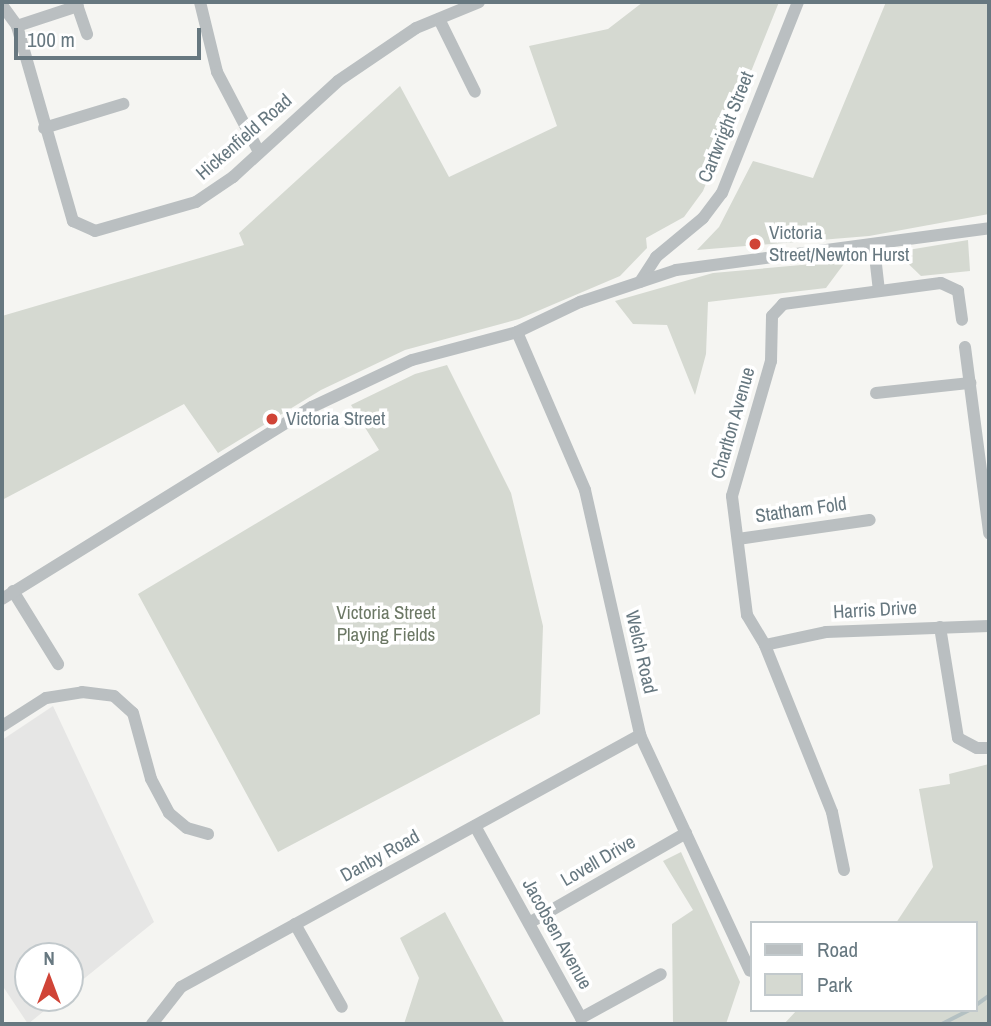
<!DOCTYPE html>
<style>
body{margin:0}
#map{position:relative;width:991px;height:1026px;overflow:hidden;background:#f5f5f2;font-family:"Archivo Narrow",sans-serif}
div>[style]{position:absolute}
[style*='--x']{left:calc(var(--x)*1px);top:calc(var(--y)*1px);width:calc(var(--w)*1px);rotate:calc(var(--a)*1deg)}
.built>*{inset:0;background:#e6e6e5}
.green>*{inset:0;background:#d5d9d1}
.stream>*{height:3.5px;margin:-1.75px;padding:0 1.75px;transform-origin:1.75px;border-radius:1.75px;background:#b3c0c2}
.minor>*{height:12px;margin:-6px;padding:0 6px;transform-origin:6px;border-radius:6px;background:#babfc1}
.dots>*{width:19px;height:19px;translate:-50% -50%;box-sizing:border-box;border:4px solid #fff;border-radius:50%}
span{translate:-50% -50%;white-space:nowrap;text-align:center;line-height:1.15;-webkit-text-stroke:7px #fff;paint-order:stroke}
.street-label{font-size:19px;color:#677880}
.poi-label{font-size:19px;color:#677880}
.left{translate:0 -50%;text-align:left}
.park-label{font-size:19px;color:#6c7865}
.frame{position:absolute;inset:0;border:4px solid #677880;pointer-events:none}
.legend{position:absolute;left:750px;top:921px;width:228px;height:91px;box-sizing:border-box;background:#fff;border:2px solid #c2c9cc;margin:0;padding:9px 12px;list-style:none;font-size:21px;color:#677880}
.legend li{display:flex;align-items:center;gap:14px;height:35px}
.legend b{width:35px;border:2px solid #c2c9cc}
.north{position:absolute;left:14px;top:942px;width:70px;height:70px;box-sizing:border-box;background:#fff;border:2px solid #c2c9cc;border-radius:50%;rotate:0deg;font-size:19px;font-weight:700;line-height:28px;text-align:center;color:#677880}
.north::after{content:'';display:block;margin:auto;width:24px;height:32px;background:#d04437;clip-path:polygon(50% 0,100% 100%,50% 72%,0 100%)}
.scale{position:absolute;left:14px;top:28px;width:187px;height:32px;box-sizing:border-box;border:4px solid #677880;border-top:0;padding-left:9px;font-size:21px;line-height:24px;white-space:nowrap;color:#677880;-webkit-text-stroke:5px #fff;paint-order:stroke}
</style>
<div id="map">
<div class="built">
<i style="clip-path:polygon(53px 706px,154px 922px,70px 990px,70px 956px,28px 956px,28px 998px,60px 998px,28px 1024px,2px 985px,2px 740px)"></i>
</div>
<div class="green">
<i style="clip-path:polygon(643px 2px,779px 2px,703px 191px,684px 217px,646px 238px,647px 248px,620px 276px,519px 319px,405px 350px,321px 390px,218px 453px,184px 404px,2px 500px,2px 316px,244px 245px,239px 233px,400px 86px,449px 177px,557px 126px,529px 46px,608px 29px)"></i>
<i style="clip-path:polygon(886px 2px,989px 2px,989px 214px,869px 236px,697px 250px,719px 227px,753px 161px,813px 178px)"></i>
<i style="clip-path:polygon(968px 240px,970px 271px,921px 276px,896px 252px)"></i>
<i style="clip-path:polygon(846px 261px,826px 288px,708px 302px,706px 354px,695px 395px,667px 325px,633px 324px,615px 301px,713px 273px)"></i>
<i style="clip-path:polygon(447px 365px,511px 493px,543px 626px,540px 714px,278px 852px,138px 594px,379px 450px,351px 405px,415px 374px)"></i>
<i style="clip-path:polygon(989px 764px,989px 1024px,784px 1024px,797px 1010px,975px 1010px,975px 923px,896px 923px,933px 867px,919px 789px,950px 784px,949px 774px)"></i>
<i style="clip-path:polygon(681px 852px,740px 982px,726px 1024px,673px 1024px,672px 924px,693px 910px,663px 861px)"></i>
<i style="clip-path:polygon(445px 912px,505px 1024px,404px 1024px,419px 978px,400px 938px)"></i>
</div>
<div class="stream">
<i style="--x:975;--y:1006;--w:17;--a:-36"></i>
<i style="--x:942;--y:1024;--w:31;--a:-27"></i>
</div>
<div class="minor">
<i style="--x:76;--y:2;--w:34;--a:71"></i>
<i style="--x:200;--y:2;--w:72;--a:76.3"></i>
<i style="--x:217;--y:72;--w:88;--a:62.3"></i>
<i style="--x:2;--y:5;--w:26;--a:54"></i>
<i style="--x:17;--y:26;--w:203;--a:74"></i>
<i style="--x:73;--y:221;--w:24;--a:24"></i>
<i style="--x:95;--y:231;--w:105;--a:-16"></i>
<i style="--x:196;--y:202;--w:45;--a:-34"></i>
<i style="--x:233;--y:177;--w:142;--a:-42.4"></i>
<i style="--x:338;--y:81;--w:94;--a:-34.2"></i>
<i style="--x:416;--y:28;--w:68;--a:-22.4"></i>
<i style="--x:439;--y:19;--w:81;--a:63.7"></i>
<i style="--x:17;--y:26;--w:64;--a:-18.2"></i>
<i style="--x:44;--y:128;--w:83;--a:-16.9"></i>
<i style="--x:874;--y:247;--w:44;--a:83.5"></i>
<i style="--x:640;--y:282;--w:30;--a:-57"></i>
<i style="--x:656;--y:257;--w:61;--a:-39.7"></i>
<i style="--x:703;--y:218;--w:31;--a:-53"></i>
<i style="--x:722;--y:193;--w:206;--a:-68.3"></i>
<i style="--x:517;--y:332;--w:172;--a:66.7"></i>
<i style="--x:585;--y:490;--w:251;--a:77.3"></i>
<i style="--x:640;--y:735;--w:260;--a:65"></i>
<i style="--x:965;--y:347;--w:188;--a:82.6"></i>
<i style="--x:876;--y:393;--w:95;--a:-6.1"></i>
<i style="--x:738;--y:539;--w:133;--a:-8.2"></i>
<i style="--x:13;--y:591;--w:86;--a:58.3"></i>
<i style="--x:2;--y:599;--w:365;--a:-31.8"></i>
<i style="--x:312;--y:407;--w:110;--a:-25.2"></i>
<i style="--x:412;--y:360;--w:109;--a:-14.9"></i>
<i style="--x:517;--y:332;--w:70;--a:-25.5"></i>
<i style="--x:580;--y:302;--w:101;--a:-18.4"></i>
<i style="--x:676;--y:270;--w:316;--a:-7.6"></i>
<i style="--x:940;--y:627;--w:112;--a:80.8"></i>
<i style="--x:958;--y:738;--w:21;--a:28"></i>
<i style="--x:977;--y:748;--w:12;--a:0"></i>
<i style="--x:765;--y:645;--w:62;--a:-12"></i>
<i style="--x:826;--y:632;--w:163;--a:-2.1"></i>
<i style="--x:2;--y:726;--w:52;--a:-32.5"></i>
<i style="--x:46;--y:698;--w:36;--a:-9"></i>
<i style="--x:82;--y:692;--w:32;--a:7"></i>
<i style="--x:114;--y:696;--w:25;--a:42"></i>
<i style="--x:133;--y:713;--w:68;--a:74.7"></i>
<i style="--x:151;--y:779;--w:38;--a:62"></i>
<i style="--x:169;--y:813;--w:23;--a:40"></i>
<i style="--x:187;--y:828;--w:22;--a:16"></i>
<i style="--x:475;--y:826;--w:219;--a:61.1"></i>
<i style="--x:581;--y:1018;--w:91;--a:-28.8"></i>
<i style="--x:844;--y:870;--w:59;--a:-101.7"></i>
<i style="--x:832;--y:812;--w:180;--a:-111.9"></i>
<i style="--x:765;--y:645;--w:35;--a:-121"></i>
<i style="--x:747;--y:615;--w:120;--a:-97.2"></i>
<i style="--x:732;--y:496;--w:141;--a:-73.9"></i>
<i style="--x:771;--y:361;--w:45;--a:-88.7"></i>
<i style="--x:772;--y:316;--w:16;--a:-47"></i>
<i style="--x:783;--y:304;--w:159;--a:-7.6"></i>
<i style="--x:941;--y:283;--w:19;--a:25"></i>
<i style="--x:958;--y:291;--w:29;--a:82"></i>
<i style="--x:529;--y:923;--w:181;--a:-29.8"></i>
<i style="--x:295;--y:924;--w:95;--a:60.5"></i>
<i style="--x:152;--y:1024;--w:47;--a:-51.9"></i>
<i style="--x:181;--y:987;--w:524;--a:-28.77"></i>
</div>
<div class="dots">
<i style="left:755px;top:244px;background:#d04437"></i>
<i style="left:272px;top:419px;background:#d04437"></i>
</div>
<div class="street-label">
<span style="left:726px;top:127px;rotate:-68deg">Cartwright Street</span>
<span style="left:244px;top:137px;rotate:-41deg">Hickenfield Road</span>
<span style="left:733px;top:423px;rotate:-74deg">Charlton Avenue</span>
<span style="left:801px;top:510px;rotate:-8deg">Statham Fold</span>
<span style="left:875px;top:610px;rotate:-3deg">Harris Drive</span>
<span style="left:641px;top:652px;rotate:77deg">Welch Road</span>
<span style="left:380px;top:856px;rotate:-29deg">Danby Road</span>
<span style="left:598px;top:861px;rotate:-30deg">Lovell Drive</span>
<span style="left:557px;top:934px;rotate:61deg">Jacobsen Avenue</span>
</div>
<div class="poi-label">
<span class="left" style="left:769px;top:244px">Victoria<br>Street/Newton Hurst</span>
<span class="left" style="left:286px;top:419px">Victoria Street</span>
</div>
<div class="park-label">
<span style="left:386px;top:624px">Victoria Street<br>Playing Fields</span>
</div>
<div class="frame"></div>
<ul class="legend">
<li><b style="height:9px;background:#babfc1"></b>Road</li>
<li><b style="height:19px;background:#d5d9d1"></b>Park</li>
</ul>
<div class="north">N</div>
<div class="scale">100 m</div>
</div>
